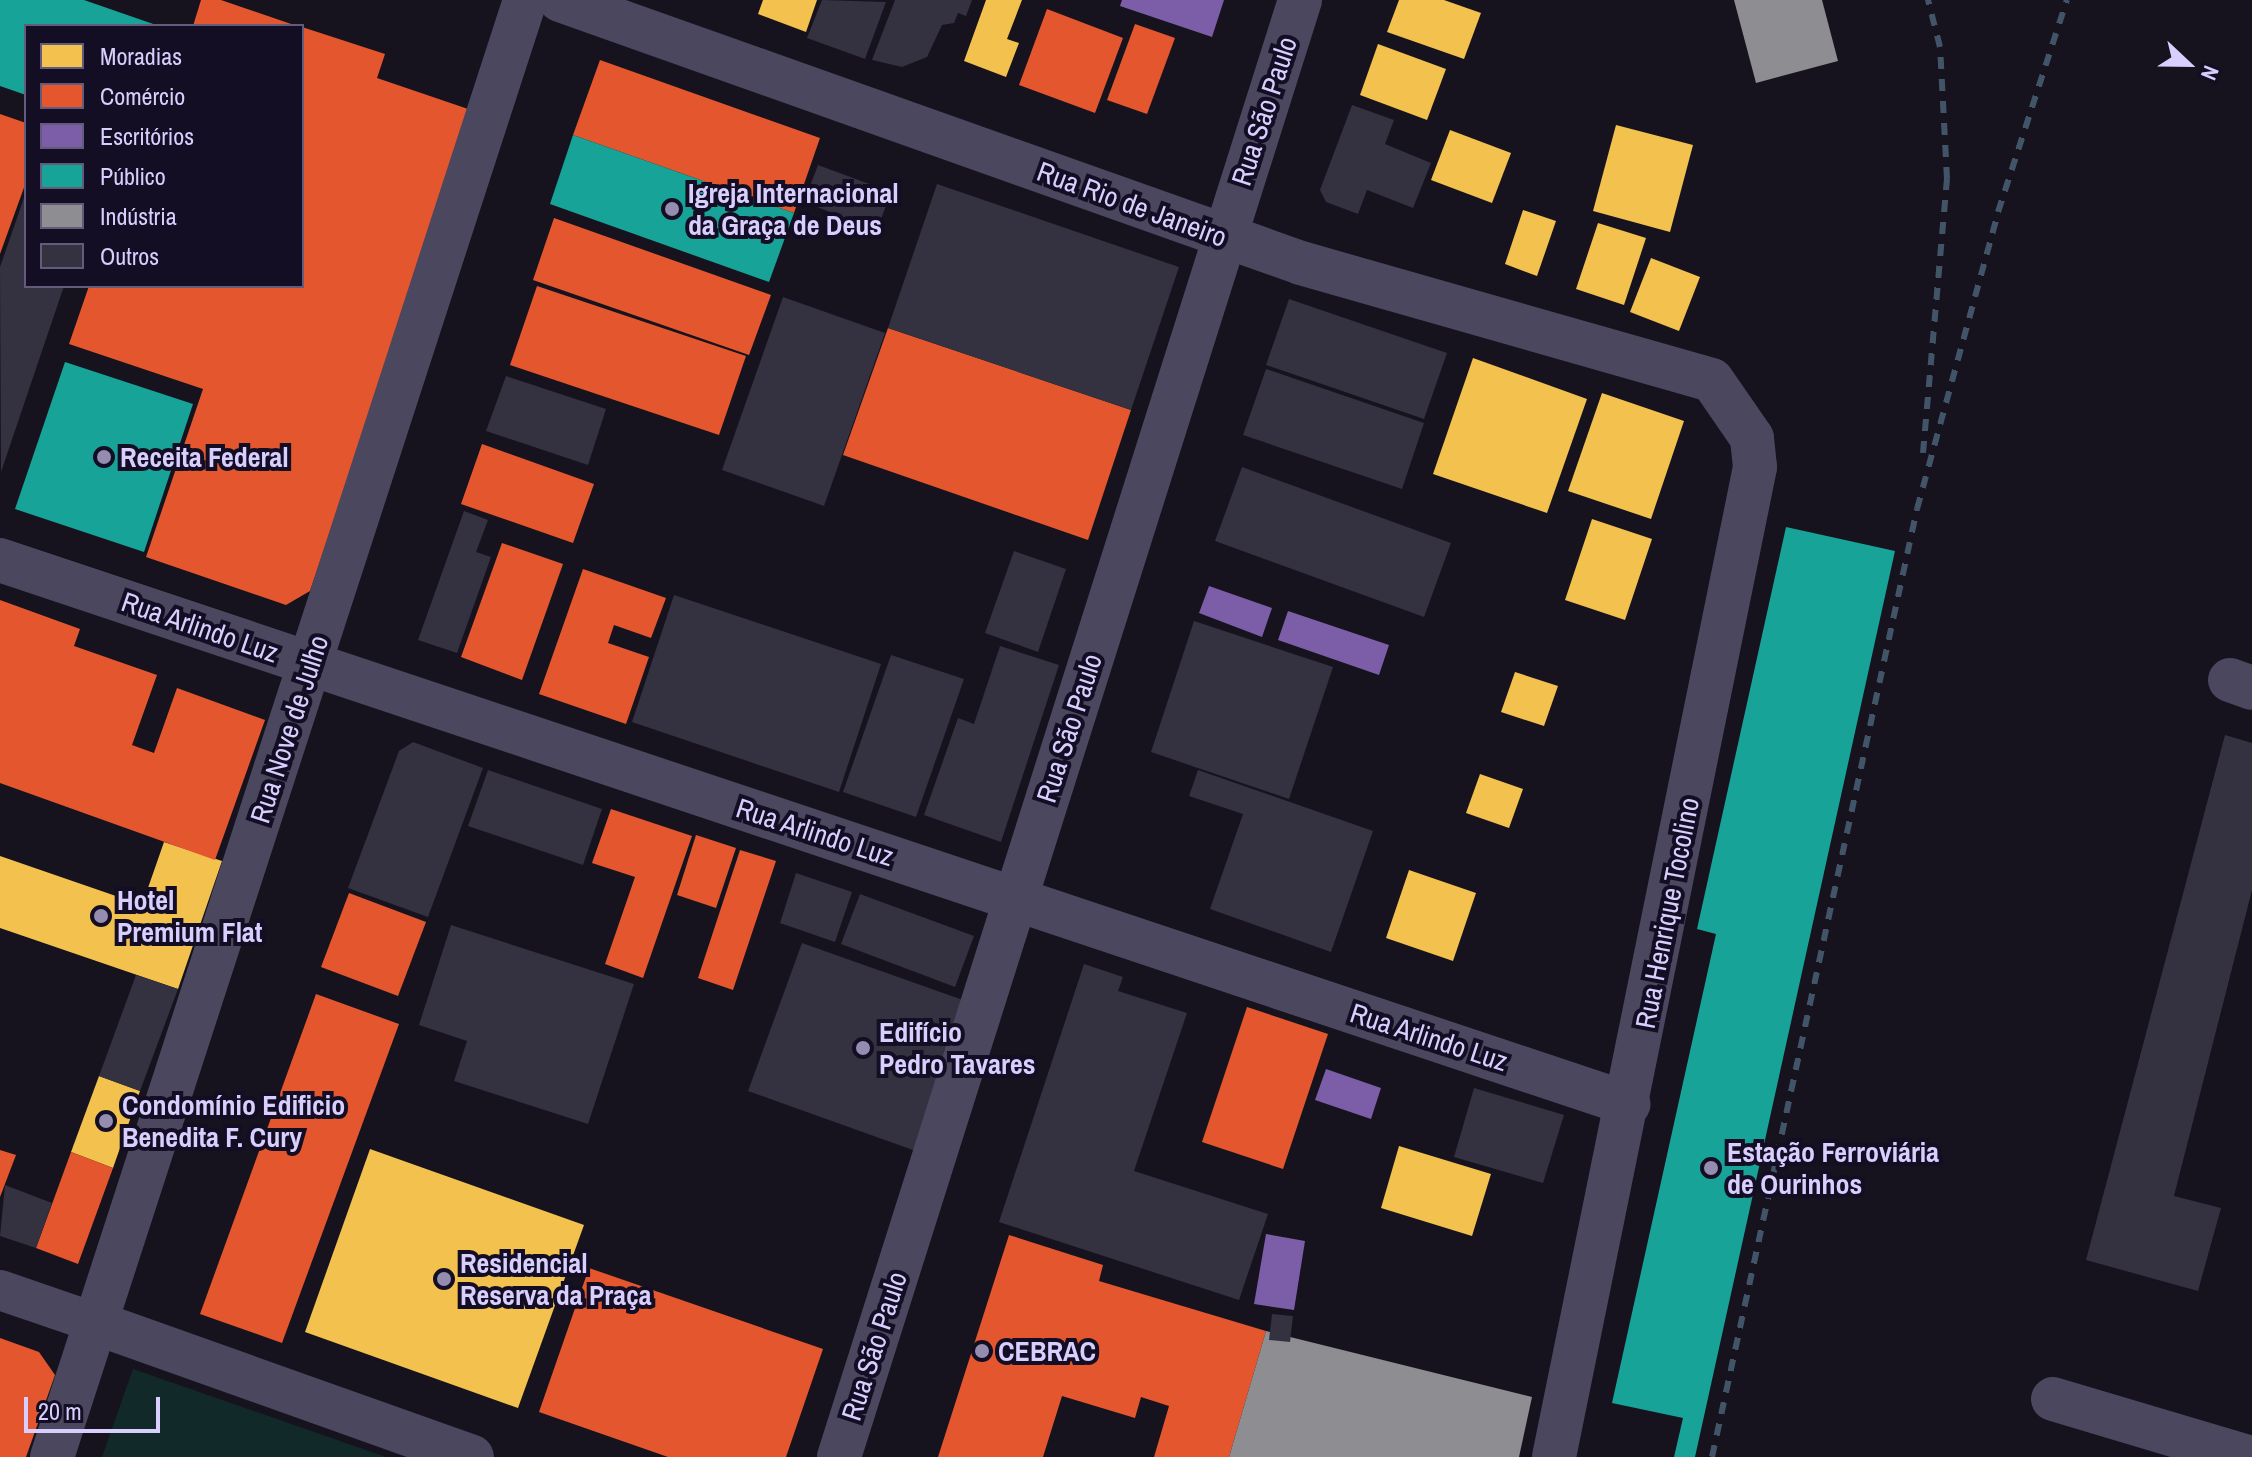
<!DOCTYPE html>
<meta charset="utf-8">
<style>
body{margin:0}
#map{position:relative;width:2252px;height:1457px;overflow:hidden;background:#16131e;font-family:"Archivo Narrow",sans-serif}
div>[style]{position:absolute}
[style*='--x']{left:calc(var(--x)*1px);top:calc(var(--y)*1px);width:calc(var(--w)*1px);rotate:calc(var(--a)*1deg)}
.green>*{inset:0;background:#12292a}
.homes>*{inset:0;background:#f2c14e}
.shops>*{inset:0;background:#e4572e}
.offices>*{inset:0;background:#7b5ea7}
.public>*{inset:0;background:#17a398}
.industry>*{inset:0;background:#8d8d92}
.building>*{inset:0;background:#343140}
.pedestrian>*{height:40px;margin:-20px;padding:0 20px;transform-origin:20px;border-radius:20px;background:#4a475f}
.minor>*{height:44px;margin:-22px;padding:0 22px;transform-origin:22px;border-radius:22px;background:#4a475f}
.tertiary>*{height:44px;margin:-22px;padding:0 22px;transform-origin:22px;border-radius:22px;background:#4a475f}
.rail>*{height:6px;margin-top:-3px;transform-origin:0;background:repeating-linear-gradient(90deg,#425568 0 12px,transparent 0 22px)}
.dots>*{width:22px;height:22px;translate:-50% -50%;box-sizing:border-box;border:4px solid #130e23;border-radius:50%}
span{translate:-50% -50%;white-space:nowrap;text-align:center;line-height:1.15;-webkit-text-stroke:8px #130e23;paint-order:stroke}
.street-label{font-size:28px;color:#d8cfff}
.poi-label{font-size:28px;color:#d8cfff;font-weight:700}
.left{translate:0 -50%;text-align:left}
.legend{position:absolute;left:24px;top:24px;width:280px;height:264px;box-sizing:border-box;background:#130e23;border:2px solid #625b7b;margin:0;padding:10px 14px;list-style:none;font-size:24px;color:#d8cfff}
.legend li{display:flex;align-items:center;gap:16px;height:40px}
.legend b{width:40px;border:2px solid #625b7b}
.north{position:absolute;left:2148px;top:24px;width:80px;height:80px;-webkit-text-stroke:6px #130e23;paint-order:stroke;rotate:112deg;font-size:22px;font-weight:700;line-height:32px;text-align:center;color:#d8cfff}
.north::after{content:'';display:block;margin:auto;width:28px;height:36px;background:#d8cfff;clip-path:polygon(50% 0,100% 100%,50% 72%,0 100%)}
.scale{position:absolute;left:24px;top:1397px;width:136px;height:36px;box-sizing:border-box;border:4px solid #d8cfff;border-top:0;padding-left:10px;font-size:24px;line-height:28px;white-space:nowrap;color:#d8cfff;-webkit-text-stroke:6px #130e23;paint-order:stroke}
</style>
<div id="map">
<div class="green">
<i style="clip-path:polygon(133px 1369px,386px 1457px,102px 1457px)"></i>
</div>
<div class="homes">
<i style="clip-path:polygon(763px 0,817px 0,806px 32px,758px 14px)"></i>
<i style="clip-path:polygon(986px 0,1022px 0,1007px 39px,1019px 43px,1006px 77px,964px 61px)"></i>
<i style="clip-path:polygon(1399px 0,1444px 0,1481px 13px,1464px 59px,1387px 32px)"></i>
<i style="clip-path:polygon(1378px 44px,1446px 69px,1427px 120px,1360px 95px)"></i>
<i style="clip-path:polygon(1616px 125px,1693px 145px,1670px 232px,1593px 211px)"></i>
<i style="clip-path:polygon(1450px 130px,1511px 153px,1492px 203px,1431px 180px)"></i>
<i style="clip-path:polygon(1523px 210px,1556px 221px,1537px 276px,1505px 264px)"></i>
<i style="clip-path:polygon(1598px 223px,1646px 238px,1624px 305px,1576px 289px)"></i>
<i style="clip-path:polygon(1651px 258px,1700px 277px,1679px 331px,1630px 312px)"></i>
<i style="clip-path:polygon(1473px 358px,1587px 399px,1547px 513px,1433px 474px)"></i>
<i style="clip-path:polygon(1602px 393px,1684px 421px,1651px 519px,1568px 491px)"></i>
<i style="clip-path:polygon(1592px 519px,1652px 539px,1625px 620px,1565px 600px)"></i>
<i style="clip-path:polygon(1515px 672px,1558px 686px,1544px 726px,1501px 712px)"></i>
<i style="clip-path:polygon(1480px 774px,1523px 789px,1509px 828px,1466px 813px)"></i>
<i style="clip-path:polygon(164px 842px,222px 861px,178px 989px,0 928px,0 856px,142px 905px)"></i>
<i style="clip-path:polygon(1409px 870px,1476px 893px,1453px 961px,1386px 938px)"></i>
<i style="clip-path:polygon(99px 1076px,140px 1091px,113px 1168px,71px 1152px)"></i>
<i style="clip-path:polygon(1399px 1146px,1491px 1174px,1472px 1236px,1381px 1208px)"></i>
<i style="clip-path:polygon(370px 1149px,584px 1225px,518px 1408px,305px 1332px)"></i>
</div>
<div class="shops">
<i style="clip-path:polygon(201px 0,221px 0,297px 26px,193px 26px)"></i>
<i style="clip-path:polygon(1047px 9px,1123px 38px,1095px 113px,1019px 85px)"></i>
<i style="clip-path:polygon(1135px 24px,1175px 38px,1147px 114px,1107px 100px)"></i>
<i style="clip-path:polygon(302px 27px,385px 54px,377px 78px,471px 110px,310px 591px,286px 605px,146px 557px,203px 389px,69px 344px,89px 286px,302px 286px)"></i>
<i style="clip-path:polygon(600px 60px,820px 138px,794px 213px,573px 135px)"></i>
<i style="clip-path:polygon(0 114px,26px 123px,26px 182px,0 254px)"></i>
<i style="clip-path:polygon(554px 218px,771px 295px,749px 355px,533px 280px)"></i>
<i style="clip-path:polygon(537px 286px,746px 356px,719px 435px,510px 365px)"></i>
<i style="clip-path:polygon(888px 328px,1131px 410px,1088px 540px,843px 455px)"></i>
<i style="clip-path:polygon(482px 444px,594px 484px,573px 543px,461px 504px)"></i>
<i style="clip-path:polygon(502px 543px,563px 564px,522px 680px,461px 657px)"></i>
<i style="clip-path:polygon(583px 569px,666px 598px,651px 638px,614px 625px,608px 643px,649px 657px,626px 724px,539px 694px)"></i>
<i style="clip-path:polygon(0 600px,80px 629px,74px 646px,157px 675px,132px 745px,154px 753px,177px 688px,265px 720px,215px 860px,0 783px)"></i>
<i style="clip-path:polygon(611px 809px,692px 836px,643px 978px,605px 964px,635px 877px,592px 863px)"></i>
<i style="clip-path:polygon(696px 835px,736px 848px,716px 908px,677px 895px)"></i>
<i style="clip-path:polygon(740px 850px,776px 861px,733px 990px,698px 978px)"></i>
<i style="clip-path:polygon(349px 893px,426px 922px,398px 996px,321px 967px)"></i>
<i style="clip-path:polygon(316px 994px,399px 1024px,282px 1343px,200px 1314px)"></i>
<i style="clip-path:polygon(1247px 1007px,1328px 1034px,1283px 1169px,1202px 1142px)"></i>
<i style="clip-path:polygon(0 1150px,16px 1155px,0 1197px)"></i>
<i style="clip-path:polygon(71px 1152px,113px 1168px,78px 1264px,36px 1248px)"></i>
<i style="clip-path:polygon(1009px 1235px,1103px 1265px,1099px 1281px,1266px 1331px,1229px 1457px,1154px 1457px,1169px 1406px,1141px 1397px,1135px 1418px,1062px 1396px,1043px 1457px,938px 1457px)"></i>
<i style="clip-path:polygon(589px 1268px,823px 1349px,786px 1457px,668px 1457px,539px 1412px)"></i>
<i style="clip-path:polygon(0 1338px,39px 1352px,55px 1375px,26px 1457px,0 1457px)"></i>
</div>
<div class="offices">
<i style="clip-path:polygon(1122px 0,1224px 0,1212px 37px,1120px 6px)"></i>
<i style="clip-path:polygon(1209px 586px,1272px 608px,1262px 637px,1199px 613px)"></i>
<i style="clip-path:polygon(1288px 611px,1389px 645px,1379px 675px,1278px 640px)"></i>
<i style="clip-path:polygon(1326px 1069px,1381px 1088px,1371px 1119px,1315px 1100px)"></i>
<i style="clip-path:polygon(1266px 1234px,1305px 1241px,1294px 1310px,1254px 1304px)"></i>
</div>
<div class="public">
<i style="clip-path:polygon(0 0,84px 0,159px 26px,26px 26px,26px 95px,0 86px)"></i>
<i style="clip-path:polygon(573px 135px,794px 213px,769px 282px,550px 204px)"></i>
<i style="clip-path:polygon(65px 362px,193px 404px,144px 552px,15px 509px)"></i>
<i style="clip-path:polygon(1786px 527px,1895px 551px,1695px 1457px,1674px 1457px,1683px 1418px,1612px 1403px,1716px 934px,1697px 929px)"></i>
</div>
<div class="industry">
<i style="clip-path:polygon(1734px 0,1822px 0,1838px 61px,1756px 83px)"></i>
<i style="clip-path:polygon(1266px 1331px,1532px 1397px,1519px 1457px,1229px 1457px)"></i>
</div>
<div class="building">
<i style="clip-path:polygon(822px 0,886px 2px,865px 59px,807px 38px)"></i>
<i style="clip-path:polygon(895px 0,972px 0,966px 16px,958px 13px,954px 23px,942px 25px,927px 57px,902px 67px,872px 60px)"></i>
<i style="clip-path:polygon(1352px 105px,1394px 120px,1385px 144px,1431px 163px,1413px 208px,1367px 190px,1358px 214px,1326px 202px,1320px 190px)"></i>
<i style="clip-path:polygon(818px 165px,891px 192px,877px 230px,804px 202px)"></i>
<i style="clip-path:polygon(937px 184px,1179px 267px,1131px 410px,888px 328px)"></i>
<i style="clip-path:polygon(26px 192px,26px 286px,64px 286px,1px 472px,0 267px)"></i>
<i style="clip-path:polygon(783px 297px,885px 333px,824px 506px,722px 470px)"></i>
<i style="clip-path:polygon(1289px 299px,1447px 353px,1424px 419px,1266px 365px)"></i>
<i style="clip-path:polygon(1266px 369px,1424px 423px,1402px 489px,1243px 435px)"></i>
<i style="clip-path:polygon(506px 376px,606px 409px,588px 465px,486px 431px)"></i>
<i style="clip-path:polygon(1242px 467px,1451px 543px,1424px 617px,1215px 541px)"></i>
<i style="clip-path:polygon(464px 511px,488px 520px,476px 552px,491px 557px,457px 653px,418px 640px)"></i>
<i style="clip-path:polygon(1014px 551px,1066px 569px,1038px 652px,985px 633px)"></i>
<i style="clip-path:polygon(674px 595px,881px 664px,839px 792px,632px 722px)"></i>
<i style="clip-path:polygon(1194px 621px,1333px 667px,1289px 799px,1151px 752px)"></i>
<i style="clip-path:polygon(1000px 646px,1059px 665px,1001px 842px,924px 815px,958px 718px,974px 724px)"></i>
<i style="clip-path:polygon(891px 655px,964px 679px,916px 817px,843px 792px)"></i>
<i style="clip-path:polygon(2225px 735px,2252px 743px,2252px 890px,2174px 1196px,2221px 1208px,2198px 1291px,2086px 1260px)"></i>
<i style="clip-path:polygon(413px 742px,483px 768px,428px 917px,348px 888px,399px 751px)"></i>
<i style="clip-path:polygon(488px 770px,602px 809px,583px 865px,468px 826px)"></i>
<i style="clip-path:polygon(1198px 770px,1373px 831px,1331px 952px,1210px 909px,1243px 814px,1189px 796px)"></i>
<i style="clip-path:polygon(796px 873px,852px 892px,835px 942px,780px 923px)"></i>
<i style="clip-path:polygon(860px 894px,974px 936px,955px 987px,841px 944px)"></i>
<i style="clip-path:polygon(451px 925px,634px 984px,588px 1124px,454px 1081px,467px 1041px,419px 1025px)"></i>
<i style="clip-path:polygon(802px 943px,977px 1005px,924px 1154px,748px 1091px)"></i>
<i style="clip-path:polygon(1084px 964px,1123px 977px,1118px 991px,1187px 1013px,1134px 1171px,1268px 1214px,1239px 1300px,999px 1222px)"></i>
<i style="clip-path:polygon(136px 975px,178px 989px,140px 1091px,99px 1076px)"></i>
<i style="clip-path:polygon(1474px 1088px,1564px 1115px,1543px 1183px,1454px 1157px)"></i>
<i style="clip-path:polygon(5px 1185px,52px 1203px,36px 1248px,0 1236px)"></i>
<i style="clip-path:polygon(1272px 1314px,1293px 1316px,1290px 1342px,1269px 1340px)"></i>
</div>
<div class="pedestrian">
<i style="--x:0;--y:1290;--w:102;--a:19"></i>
</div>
<div class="minor">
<i style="--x:560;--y:0;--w:786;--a:19.54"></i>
<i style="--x:1301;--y:263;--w:427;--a:15.9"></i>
<i style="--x:0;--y:560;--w:1717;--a:18.47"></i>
<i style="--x:2230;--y:680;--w:23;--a:20"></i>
<i style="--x:96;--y:1323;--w:399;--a:19.6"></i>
<i style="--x:2053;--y:1399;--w:202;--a:16.6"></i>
<i style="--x:839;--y:1457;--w:1528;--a:-72.44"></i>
<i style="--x:1554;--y:1457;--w:1010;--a:-78.52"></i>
<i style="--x:1755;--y:467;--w:29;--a:-96"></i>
<i style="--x:1752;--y:438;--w:70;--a:-124.6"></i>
</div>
<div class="tertiary">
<i style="--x:52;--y:1457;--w:1532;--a:-72.01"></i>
</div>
<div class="rail">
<i style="--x:1923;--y:453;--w:275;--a:-85"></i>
<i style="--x:1947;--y:179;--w:132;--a:-93"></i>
<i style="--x:1940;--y:47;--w:49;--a:-104.3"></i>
<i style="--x:1712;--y:1457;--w:970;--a:-77.8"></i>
<i style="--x:1917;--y:509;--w:308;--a:-74.7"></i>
<i style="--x:1998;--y:212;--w:223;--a:-72"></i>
</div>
<div class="dots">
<i style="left:672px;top:209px;background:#948db0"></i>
<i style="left:104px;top:457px;background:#948db0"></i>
<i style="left:101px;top:916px;background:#948db0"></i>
<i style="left:863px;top:1048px;background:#948db0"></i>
<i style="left:106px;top:1121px;background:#948db0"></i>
<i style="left:1711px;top:1168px;background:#948db0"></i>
<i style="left:444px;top:1279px;background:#948db0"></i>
<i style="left:982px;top:1351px;background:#948db0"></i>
</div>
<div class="street-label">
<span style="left:1264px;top:111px;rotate:-72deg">Rua São Paulo</span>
<span style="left:1132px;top:204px;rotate:20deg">Rua Rio de Janeiro</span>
<span style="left:200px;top:627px;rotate:19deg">Rua Arlindo Luz</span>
<span style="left:1069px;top:728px;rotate:-72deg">Rua São Paulo</span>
<span style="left:289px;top:729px;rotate:-72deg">Rua Nove de Julho</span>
<span style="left:815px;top:832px;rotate:18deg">Rua Arlindo Luz</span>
<span style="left:1667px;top:913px;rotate:-79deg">Rua Henrique Tocolino</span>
<span style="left:1429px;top:1037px;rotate:18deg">Rua Arlindo Luz</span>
<span style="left:874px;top:1346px;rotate:-72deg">Rua São Paulo</span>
</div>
<div class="poi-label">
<span class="left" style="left:688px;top:209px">Igreja Internacional<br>da Graça de Deus</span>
<span class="left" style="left:120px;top:457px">Receita Federal</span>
<span class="left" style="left:117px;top:916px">Hotel<br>Premium Flat</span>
<span class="left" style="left:879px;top:1048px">Edifício<br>Pedro Tavares</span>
<span class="left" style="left:122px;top:1121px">Condomínio Edificio<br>Benedita F. Cury</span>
<span class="left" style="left:1727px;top:1168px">Estação Ferroviária<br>de Ourinhos</span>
<span class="left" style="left:460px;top:1279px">Residencial<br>Reserva da Praça</span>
<span class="left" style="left:998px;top:1351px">CEBRAC</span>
</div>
<ul class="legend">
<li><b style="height:22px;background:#f2c14e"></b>Moradias</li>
<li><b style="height:22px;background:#e4572e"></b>Comércio</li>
<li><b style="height:22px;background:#7b5ea7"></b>Escritórios</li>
<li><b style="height:22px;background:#17a398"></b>Público</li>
<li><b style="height:22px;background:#8d8d92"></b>Indústria</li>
<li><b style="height:22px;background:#343140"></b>Outros</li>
</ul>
<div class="north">N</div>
<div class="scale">20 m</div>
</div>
